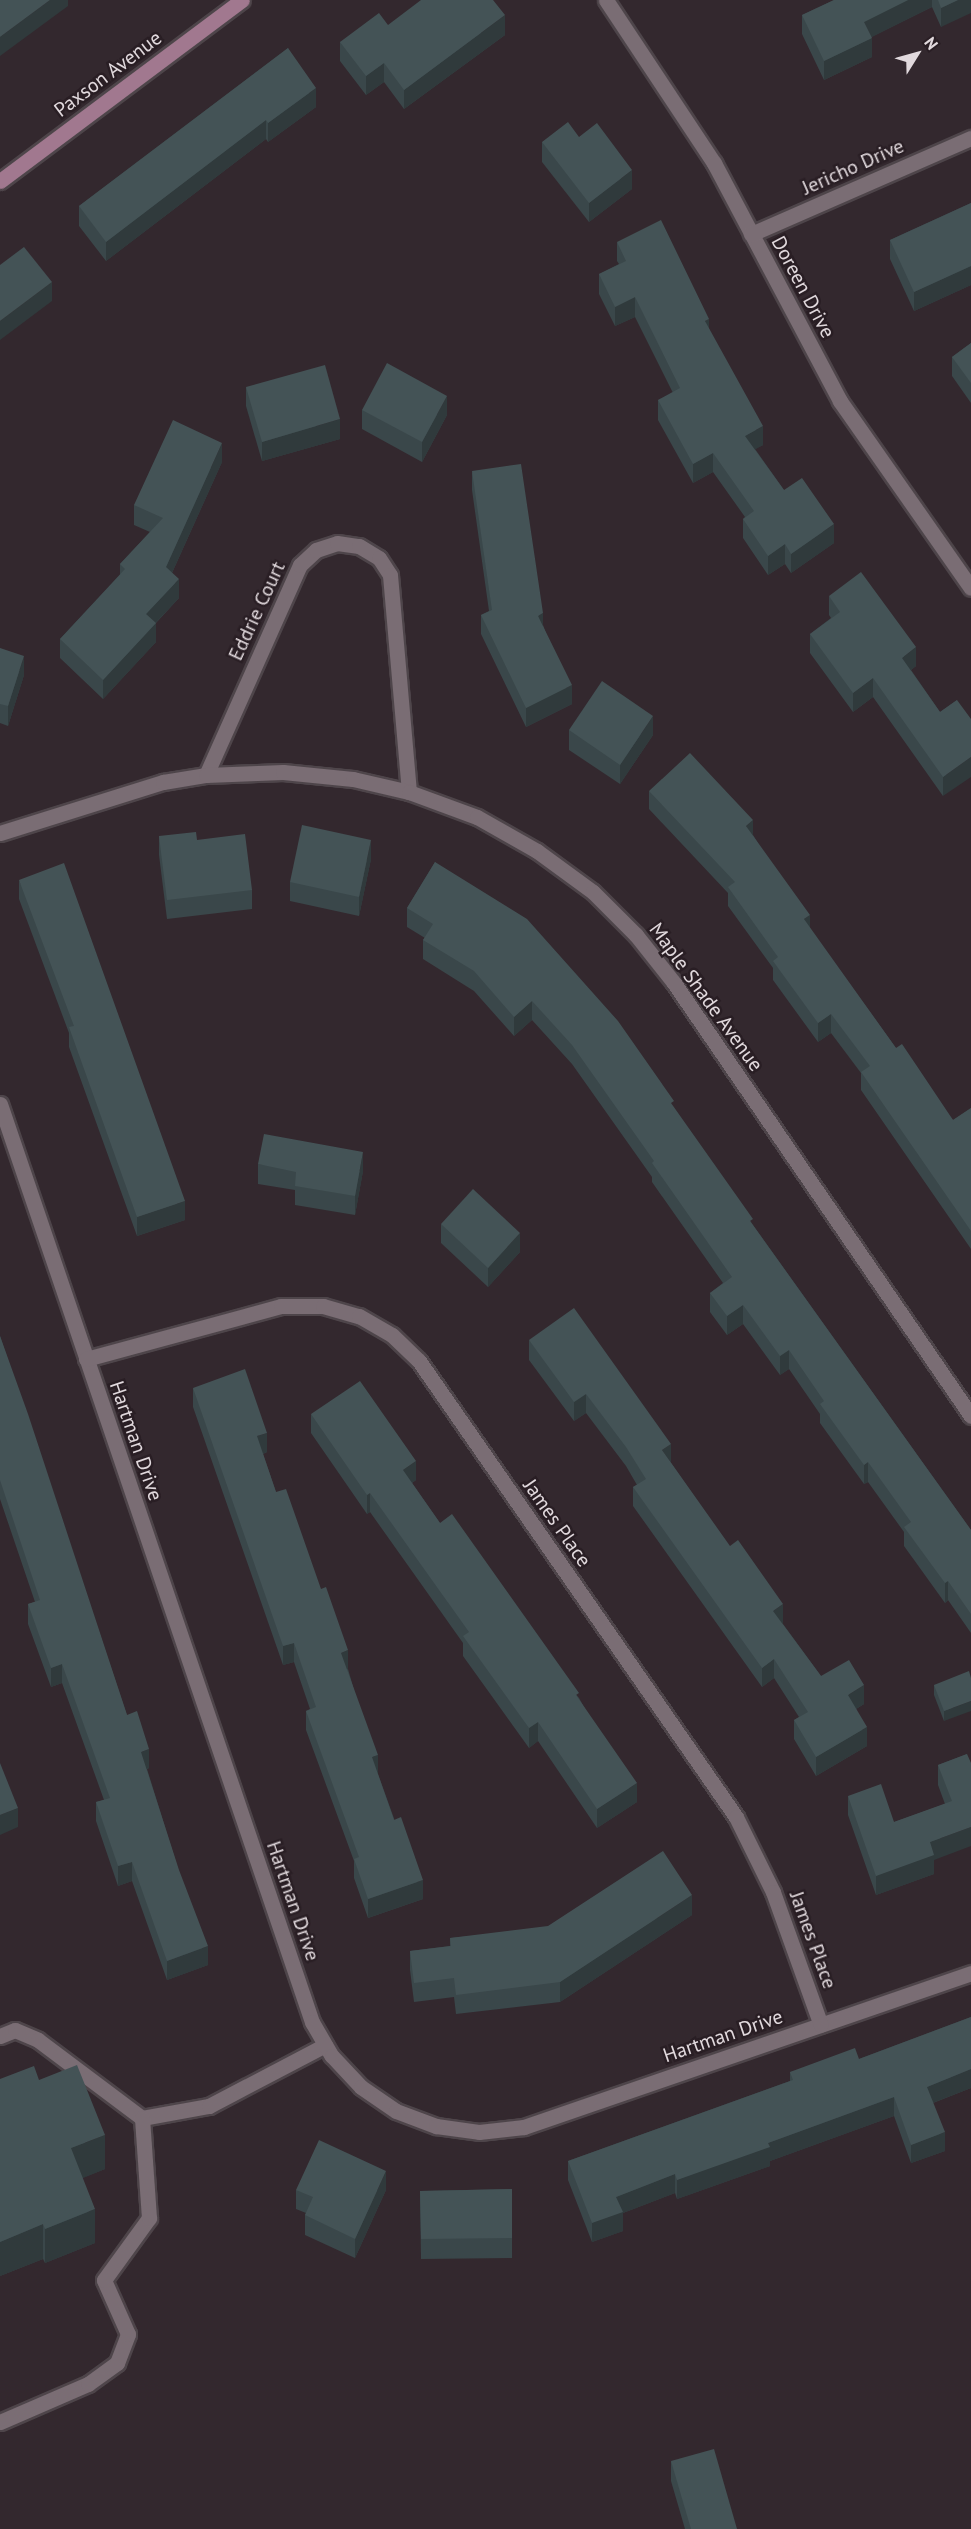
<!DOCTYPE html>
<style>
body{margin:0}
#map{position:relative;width:971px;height:2529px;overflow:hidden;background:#33282e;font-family:"PT Sans",sans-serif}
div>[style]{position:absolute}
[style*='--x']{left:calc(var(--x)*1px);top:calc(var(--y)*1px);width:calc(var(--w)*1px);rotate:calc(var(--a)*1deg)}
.roads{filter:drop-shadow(2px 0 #4e454a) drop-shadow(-2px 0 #4e454a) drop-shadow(0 2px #4e454a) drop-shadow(0 -2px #4e454a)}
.lane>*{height:15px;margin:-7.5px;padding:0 7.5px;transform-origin:7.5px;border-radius:7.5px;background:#7a6d74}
.street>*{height:15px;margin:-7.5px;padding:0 7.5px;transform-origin:7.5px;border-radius:7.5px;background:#7a6d74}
.secondary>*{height:15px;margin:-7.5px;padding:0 7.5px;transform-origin:7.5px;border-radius:7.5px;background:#a1788f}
.wall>*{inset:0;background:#3a474a}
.shaded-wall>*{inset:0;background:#303a3c}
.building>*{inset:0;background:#445356}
span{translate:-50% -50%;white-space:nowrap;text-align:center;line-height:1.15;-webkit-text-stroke:5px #291e24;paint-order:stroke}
.street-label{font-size:20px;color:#e1d9dd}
.north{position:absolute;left:887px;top:24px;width:60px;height:60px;-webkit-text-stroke:4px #291e24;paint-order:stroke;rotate:53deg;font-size:16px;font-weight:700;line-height:24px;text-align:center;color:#e1d9dd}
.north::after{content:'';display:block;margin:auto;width:21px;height:27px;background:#e1d9dd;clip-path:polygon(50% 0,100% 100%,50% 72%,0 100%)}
</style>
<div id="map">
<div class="roads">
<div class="lane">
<i style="--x:0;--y:2036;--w:16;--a:-22"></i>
<i style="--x:15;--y:2030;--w:25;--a:23"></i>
<i style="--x:38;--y:2040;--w:130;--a:36.9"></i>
<i style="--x:142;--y:2118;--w:68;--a:-10.2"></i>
<i style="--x:209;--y:2106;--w:131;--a:-27.7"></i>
<i style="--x:0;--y:2422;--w:96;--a:-23.4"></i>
<i style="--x:88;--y:2384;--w:36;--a:-36"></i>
<i style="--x:117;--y:2363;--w:31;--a:-69"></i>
<i style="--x:128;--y:2334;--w:59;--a:-114"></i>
<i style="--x:104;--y:2280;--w:77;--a:-54"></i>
<i style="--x:149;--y:2218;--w:100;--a:-94"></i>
</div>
<div class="street">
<i style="--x:606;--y:0;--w:196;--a:56.5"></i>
<i style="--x:714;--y:163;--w:269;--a:62.1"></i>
<i style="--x:840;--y:401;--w:228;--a:55"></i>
<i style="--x:751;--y:234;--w:240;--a:-23.6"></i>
<i style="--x:206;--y:775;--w:230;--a:-65.9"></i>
<i style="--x:300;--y:565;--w:22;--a:-43"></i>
<i style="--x:316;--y:550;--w:22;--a:-18"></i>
<i style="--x:337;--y:543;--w:22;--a:8"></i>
<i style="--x:359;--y:546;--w:23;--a:31"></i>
<i style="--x:379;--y:558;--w:20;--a:57"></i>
<i style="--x:390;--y:575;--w:218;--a:85"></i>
<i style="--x:0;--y:833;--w:171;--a:-17.4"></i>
<i style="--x:163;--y:782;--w:44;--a:-9.2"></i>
<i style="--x:206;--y:775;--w:77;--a:-2.2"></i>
<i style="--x:283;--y:772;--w:70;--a:5.7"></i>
<i style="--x:353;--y:779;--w:57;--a:13.1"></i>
<i style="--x:409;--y:792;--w:72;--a:20.2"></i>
<i style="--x:477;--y:817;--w:69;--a:29.5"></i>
<i style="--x:537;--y:851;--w:69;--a:36.2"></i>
<i style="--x:593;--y:892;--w:61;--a:45"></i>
<i style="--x:636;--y:935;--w:61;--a:51.6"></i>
<i style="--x:674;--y:983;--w:525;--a:55.55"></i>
<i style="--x:0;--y:1104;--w:970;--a:71.23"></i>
<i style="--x:312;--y:2022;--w:39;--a:60"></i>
<i style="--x:332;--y:2056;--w:42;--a:46.9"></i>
<i style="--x:361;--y:2087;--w:42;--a:34.4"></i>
<i style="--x:396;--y:2111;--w:43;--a:20.6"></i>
<i style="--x:436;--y:2126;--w:43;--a:7.9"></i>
<i style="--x:479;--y:2132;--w:45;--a:-6.3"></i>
<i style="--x:524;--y:2127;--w:473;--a:-19"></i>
<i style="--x:86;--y:1359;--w:202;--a:-15.2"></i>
<i style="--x:281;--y:1306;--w:42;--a:0"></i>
<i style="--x:323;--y:1306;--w:37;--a:16"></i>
<i style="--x:359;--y:1316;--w:38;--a:30"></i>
<i style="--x:392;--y:1335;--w:37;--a:44"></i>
<i style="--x:419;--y:1361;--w:555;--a:55.19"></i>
<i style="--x:736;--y:1817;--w:84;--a:63.7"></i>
<i style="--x:773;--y:1892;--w:141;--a:70.2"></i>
</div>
<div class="secondary">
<i style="--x:0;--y:181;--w:302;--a:-36.8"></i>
</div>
</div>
<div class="wall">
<i style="clip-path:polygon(834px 0,971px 0,941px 27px,932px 7px,871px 37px,872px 57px,824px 80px,802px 34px,802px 15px)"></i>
<i style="clip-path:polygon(388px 25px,505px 35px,404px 109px,384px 82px,366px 95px,340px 61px,340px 42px)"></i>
<i style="clip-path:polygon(288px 48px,316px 107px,268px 142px,266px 139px,106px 261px,79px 226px,79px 206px)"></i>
<i style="clip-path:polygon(579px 137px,632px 189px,589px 222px,542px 162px,542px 142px)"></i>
<i style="clip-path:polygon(971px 203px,971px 285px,914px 311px,890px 259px,890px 240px)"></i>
<i style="clip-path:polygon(617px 242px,709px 329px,763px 445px,755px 449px,784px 490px,834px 543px,791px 573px,785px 564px,768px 575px,743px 538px,743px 519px,745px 517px,713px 472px,693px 483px,658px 420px,658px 400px,673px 393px,635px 317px,615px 326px,599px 294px,599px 274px,619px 264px,617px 261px)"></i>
<i style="clip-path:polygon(971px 343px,971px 403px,952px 376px,952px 357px)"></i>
<i style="clip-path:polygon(246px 387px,340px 439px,262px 461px,246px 406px)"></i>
<i style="clip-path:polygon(362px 410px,447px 415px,422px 462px,362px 429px)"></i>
<i style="clip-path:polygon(222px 462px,172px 573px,179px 598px,156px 623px,156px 642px,103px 699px,60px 658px,60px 639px,120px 575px,120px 564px,150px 532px,134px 525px,134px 505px)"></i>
<i style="clip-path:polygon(472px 471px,543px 625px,572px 704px,526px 727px,481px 634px,481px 615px,489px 611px,472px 490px)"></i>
<i style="clip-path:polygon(829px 596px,916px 666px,911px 670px,940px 712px,957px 700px,943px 796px,873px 697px,853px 712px,810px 653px,810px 634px,831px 618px,829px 615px)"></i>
<i style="clip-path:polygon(0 648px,24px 675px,8px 726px,0 723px)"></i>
<i style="clip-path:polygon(569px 730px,653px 735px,620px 784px,569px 750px)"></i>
<i style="clip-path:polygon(649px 791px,753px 835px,810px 929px,896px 1048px,953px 1120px,971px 1108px,971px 1249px,861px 1090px,861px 1073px,831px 1033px,818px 1042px,773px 980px,773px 968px,728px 906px,728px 893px,649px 809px)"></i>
<i style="clip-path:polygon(159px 836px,197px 840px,252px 890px,252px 909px,167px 919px,159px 855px)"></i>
<i style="clip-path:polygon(371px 859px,359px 916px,290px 901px,290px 882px)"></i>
<i style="clip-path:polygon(435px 862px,674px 1108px,753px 1225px,971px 1530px,971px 1633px,948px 1600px,945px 1603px,904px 1546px,904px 1532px,868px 1482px,864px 1484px,820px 1423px,820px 1414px,789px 1369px,780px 1375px,743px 1324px,727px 1335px,710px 1312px,710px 1293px,723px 1283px,652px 1182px,652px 1177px,572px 1064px,532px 1020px,514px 1036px,474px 991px,423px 959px,423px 940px,425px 938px,407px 927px,407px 908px)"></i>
<i style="clip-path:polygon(19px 880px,185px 1220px,137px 1236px,69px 1047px,69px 1033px,19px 899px)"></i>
<i style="clip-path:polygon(258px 1164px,363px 1171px,355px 1215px,295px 1205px,295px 1190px,258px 1184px)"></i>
<i style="clip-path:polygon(441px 1224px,520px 1252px,488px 1287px,441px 1243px)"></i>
<i style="clip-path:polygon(0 1336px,127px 1715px,149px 1768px,147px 1769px,208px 1965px,167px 1980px,132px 1881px,118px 1886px,96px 1821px,96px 1802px,104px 1800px,62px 1683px,51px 1687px,28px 1624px,28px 1604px,35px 1602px,0 1499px)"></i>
<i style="clip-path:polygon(529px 1340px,671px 1463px,783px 1624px,821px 1676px,864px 1704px,856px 1709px,867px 1746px,816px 1776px,794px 1739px,794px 1720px,799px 1717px,774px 1678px,762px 1687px,633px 1506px,633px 1487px,637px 1485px,626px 1466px,586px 1413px,574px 1421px,529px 1360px)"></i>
<i style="clip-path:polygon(193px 1388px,267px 1452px,263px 1454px,276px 1492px,348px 1669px,378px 1774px,423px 1899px,368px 1918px,354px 1878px,354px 1861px,306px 1730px,306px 1711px,310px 1709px,294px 1662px,283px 1665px,193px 1407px)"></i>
<i style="clip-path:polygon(311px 1414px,416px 1480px,412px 1483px,440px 1523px,579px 1698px,637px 1802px,597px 1828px,538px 1741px,529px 1748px,463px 1656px,463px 1643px,370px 1512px,367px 1514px,311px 1433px)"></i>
<i style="clip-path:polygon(971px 1678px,944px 1721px,934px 1695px,934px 1685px)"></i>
<i style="clip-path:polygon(967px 1754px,934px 1860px,934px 1874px,876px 1895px,848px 1815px,848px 1796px,894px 1822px,945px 1804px,938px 1785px,938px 1765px)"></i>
<i style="clip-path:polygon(692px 1915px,560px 2002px,456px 2014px,454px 1997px,414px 2002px,410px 1970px,410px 1951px,450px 1946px,450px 1938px)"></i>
<i style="clip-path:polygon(971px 2017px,971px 2088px,933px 2103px,945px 2151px,911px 2163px,894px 2116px,770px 2161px,770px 2166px,677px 2199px,675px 2193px,623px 2213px,623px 2231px,592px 2242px,568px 2180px,568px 2161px,790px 2081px,790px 2072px,859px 2059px)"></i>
<i style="clip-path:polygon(0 2079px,39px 2080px,105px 2169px,82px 2178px,95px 2243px,45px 2263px,43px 2259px,0 2276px)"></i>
<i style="clip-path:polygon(512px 2189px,512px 2258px,421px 2259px,420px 2191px)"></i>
<i style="clip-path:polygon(296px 2190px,386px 2190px,355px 2258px,305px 2235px,305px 2215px,306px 2213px,296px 2209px)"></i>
<i style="clip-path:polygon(671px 2461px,737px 2529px,685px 2529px,671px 2481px)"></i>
</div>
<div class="shaded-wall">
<i style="clip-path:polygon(50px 0,68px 0,68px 6px,0 56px,0 37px)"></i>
<i style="clip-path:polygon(908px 0,932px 0,932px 7px,864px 41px,864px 22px)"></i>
<i style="clip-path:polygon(958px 0,971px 0,971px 13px,941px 27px,941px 8px)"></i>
<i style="clip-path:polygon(505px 15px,505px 35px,404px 109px,404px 90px)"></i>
<i style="clip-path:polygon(872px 38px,872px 57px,824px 80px,824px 61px)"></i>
<i style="clip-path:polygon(384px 63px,384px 82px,366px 95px,366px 76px)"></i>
<i style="clip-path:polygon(316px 88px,316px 107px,268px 142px,268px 123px)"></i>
<i style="clip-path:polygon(266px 120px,266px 139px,106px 261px,106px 242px)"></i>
<i style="clip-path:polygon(632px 170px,632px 189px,589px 222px,589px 203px)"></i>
<i style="clip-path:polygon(971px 266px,971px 285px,914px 311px,914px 292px)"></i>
<i style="clip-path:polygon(52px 282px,52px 301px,0 340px,0 321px)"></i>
<i style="clip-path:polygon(635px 297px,635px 317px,615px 326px,615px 307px)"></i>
<i style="clip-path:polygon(709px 319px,709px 338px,705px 321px)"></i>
<i style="clip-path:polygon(447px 396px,447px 415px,422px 462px,422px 442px)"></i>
<i style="clip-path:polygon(340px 419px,340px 439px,262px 461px,262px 442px)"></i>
<i style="clip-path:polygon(763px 426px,763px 445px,745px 455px,745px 436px)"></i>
<i style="clip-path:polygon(222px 443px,222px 462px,166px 586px,166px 567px)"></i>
<i style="clip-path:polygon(713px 453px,713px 472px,693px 483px,693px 464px)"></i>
<i style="clip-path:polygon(834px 524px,834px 543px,791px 573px,791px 554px)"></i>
<i style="clip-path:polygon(785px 544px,785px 564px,768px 575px,768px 556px)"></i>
<i style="clip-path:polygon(179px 579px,179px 598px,146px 633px,146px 614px)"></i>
<i style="clip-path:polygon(543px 613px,543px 633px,538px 616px)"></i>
<i style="clip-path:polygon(156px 623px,156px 642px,103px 699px,103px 680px)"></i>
<i style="clip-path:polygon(916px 647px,916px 666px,902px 677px,902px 658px)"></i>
<i style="clip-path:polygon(24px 656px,24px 675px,8px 726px,8px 706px)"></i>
<i style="clip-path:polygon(873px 678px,873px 697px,853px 712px,853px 693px)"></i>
<i style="clip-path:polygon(572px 685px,572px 704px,526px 727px,526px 708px)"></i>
<i style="clip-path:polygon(653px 716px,653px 735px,620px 784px,620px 765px)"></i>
<i style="clip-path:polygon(971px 757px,971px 777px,943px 796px,943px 777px)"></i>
<i style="clip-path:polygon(753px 820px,753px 839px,746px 826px)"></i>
<i style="clip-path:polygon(371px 840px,371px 859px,359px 916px,359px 897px)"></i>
<i style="clip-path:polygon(810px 915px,810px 933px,804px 919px)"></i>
<i style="clip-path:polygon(532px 1001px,532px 1020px,514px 1036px,514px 1017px)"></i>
<i style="clip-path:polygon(831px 1014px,831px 1033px,818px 1042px,818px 1023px)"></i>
<i style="clip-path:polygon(363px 1152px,363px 1171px,355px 1215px,355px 1196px)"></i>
<i style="clip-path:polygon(185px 1201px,185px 1220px,137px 1236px,137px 1217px)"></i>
<i style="clip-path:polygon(520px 1233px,520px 1252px,488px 1287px,488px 1268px)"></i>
<i style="clip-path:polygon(743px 1305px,743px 1324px,727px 1335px,727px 1316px)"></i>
<i style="clip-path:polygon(789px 1350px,789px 1369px,780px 1375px,780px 1356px)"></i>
<i style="clip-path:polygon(586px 1394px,586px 1413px,574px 1421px,574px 1402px)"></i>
<i style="clip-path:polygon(267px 1433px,267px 1452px,257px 1456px,257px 1436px)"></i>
<i style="clip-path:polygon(671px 1444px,671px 1463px,662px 1450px)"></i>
<i style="clip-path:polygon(416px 1461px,416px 1480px,403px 1489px,403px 1470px)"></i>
<i style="clip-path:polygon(868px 1462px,868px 1482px,864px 1484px,864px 1465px)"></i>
<i style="clip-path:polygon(370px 1493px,370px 1512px,367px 1514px,367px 1495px)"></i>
<i style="clip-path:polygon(948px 1581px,948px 1600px,945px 1603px,945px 1583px)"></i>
<i style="clip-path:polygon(783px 1604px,783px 1623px,773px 1630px,773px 1611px)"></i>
<i style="clip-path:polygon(294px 1643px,294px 1662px,283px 1665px,283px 1646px)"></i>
<i style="clip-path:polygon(348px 1650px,348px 1669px,341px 1672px,341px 1653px)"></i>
<i style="clip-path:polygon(774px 1659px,774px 1678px,762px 1687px,762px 1668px)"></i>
<i style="clip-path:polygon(62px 1664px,62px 1683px,51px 1687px,51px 1668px)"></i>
<i style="clip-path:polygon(864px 1685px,864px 1704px,848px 1714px,848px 1695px)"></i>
<i style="clip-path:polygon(971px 1701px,971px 1711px,944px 1721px,944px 1711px)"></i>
<i style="clip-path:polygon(538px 1722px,538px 1741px,529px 1748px,529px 1728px)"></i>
<i style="clip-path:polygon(867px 1727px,867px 1746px,816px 1776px,816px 1757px)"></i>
<i style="clip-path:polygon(149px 1749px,149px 1768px,141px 1771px,141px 1752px)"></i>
<i style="clip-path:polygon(378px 1755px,378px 1774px,372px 1777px,372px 1757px)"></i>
<i style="clip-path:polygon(637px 1783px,637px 1802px,597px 1828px,597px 1809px)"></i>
<i style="clip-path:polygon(18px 1808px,18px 1827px,0 1835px,0 1815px)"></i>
<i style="clip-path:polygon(971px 1827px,971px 1846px,934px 1860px,934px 1874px,876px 1895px,876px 1876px,930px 1842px)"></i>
<i style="clip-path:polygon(132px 1862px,132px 1881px,118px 1886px,118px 1866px)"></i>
<i style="clip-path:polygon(423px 1880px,423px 1899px,368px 1918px,368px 1899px)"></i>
<i style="clip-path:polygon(692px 1895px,692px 1915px,560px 2002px,560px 1982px)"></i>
<i style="clip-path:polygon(208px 1946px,208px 1965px,167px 1980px,167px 1961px)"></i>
<i style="clip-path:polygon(971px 2069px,971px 2088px,927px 2105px,927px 2087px)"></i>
<i style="clip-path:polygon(894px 2097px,894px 2116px,770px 2161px,770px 2166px,677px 2199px,677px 2180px,768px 2143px)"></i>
<i style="clip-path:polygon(945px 2132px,945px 2151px,911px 2163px,911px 2145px)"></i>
<i style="clip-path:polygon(105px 2135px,105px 2169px,71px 2183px,71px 2148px)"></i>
<i style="clip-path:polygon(386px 2171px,386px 2190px,355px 2258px,355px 2239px)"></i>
<i style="clip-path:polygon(675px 2174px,675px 2193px,623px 2213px,623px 2231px,592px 2242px,592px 2223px,616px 2197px)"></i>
<i style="clip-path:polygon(95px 2209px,95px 2243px,45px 2263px,45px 2229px)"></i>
<i style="clip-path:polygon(43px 2224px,43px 2259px,0 2276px,0 2242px)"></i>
</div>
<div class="building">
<i style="clip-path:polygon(0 0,50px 0,0 37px)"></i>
<i style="clip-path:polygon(421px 0,493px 0,505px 15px,404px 90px,384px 63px,366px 76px,340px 42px,379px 13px,388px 25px)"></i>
<i style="clip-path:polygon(834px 0,908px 0,864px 22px,872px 38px,824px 61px,802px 15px)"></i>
<i style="clip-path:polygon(938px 0,958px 0,941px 8px)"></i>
<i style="clip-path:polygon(288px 48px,316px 88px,268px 123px,266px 120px,106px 242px,79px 206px)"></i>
<i style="clip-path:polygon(568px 122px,579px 137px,597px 123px,632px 170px,589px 203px,542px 142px)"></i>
<i style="clip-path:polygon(971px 203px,971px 266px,914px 292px,890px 240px)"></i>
<i style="clip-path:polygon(661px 220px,709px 319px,705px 321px,763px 426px,745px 436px,784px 490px,802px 478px,834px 524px,791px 554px,785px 544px,768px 556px,743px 519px,754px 511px,713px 453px,693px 464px,658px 400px,680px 388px,635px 297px,615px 307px,599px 274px,626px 261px,617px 242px)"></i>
<i style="clip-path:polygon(24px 247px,52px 282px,0 321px,0 265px)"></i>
<i style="clip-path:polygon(971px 343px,971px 383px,952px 357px)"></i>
<i style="clip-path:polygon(387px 363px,447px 396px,422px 442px,362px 410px)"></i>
<i style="clip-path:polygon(325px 365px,340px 419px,262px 442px,246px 387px)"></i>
<i style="clip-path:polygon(173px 420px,222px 443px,166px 567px,179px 579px,146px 614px,156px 623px,103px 680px,60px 639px,125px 569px,120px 564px,163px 518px,134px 505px)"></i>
<i style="clip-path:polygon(521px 464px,543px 613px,538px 616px,572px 685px,526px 708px,481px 615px,492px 610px,472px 471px)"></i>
<i style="clip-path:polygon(861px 572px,916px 647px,902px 658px,940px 712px,957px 700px,971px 719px,971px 757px,943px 777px,873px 678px,853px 693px,810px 634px,840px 612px,829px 596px)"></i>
<i style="clip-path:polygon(0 648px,24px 656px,8px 706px,0 704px)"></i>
<i style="clip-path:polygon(602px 681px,653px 716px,620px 765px,569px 730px)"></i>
<i style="clip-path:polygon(690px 753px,753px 820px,746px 826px,810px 915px,804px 919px,896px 1048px,902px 1044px,953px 1120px,971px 1108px,971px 1231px,861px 1072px,870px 1066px,831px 1014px,818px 1023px,773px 961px,778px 957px,728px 887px,735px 882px,649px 791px)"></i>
<i style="clip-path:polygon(302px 825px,371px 840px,359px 897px,290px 882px)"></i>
<i style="clip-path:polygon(196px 832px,197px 840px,245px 834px,252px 890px,167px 900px,159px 836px)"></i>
<i style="clip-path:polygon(435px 862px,527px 919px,618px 1021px,674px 1101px,671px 1103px,753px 1219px,750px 1221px,971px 1530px,971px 1614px,948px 1581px,945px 1583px,904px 1527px,911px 1522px,868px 1462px,864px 1465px,820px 1404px,824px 1401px,789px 1350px,780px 1356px,743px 1305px,727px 1316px,710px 1293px,732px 1277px,652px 1163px,654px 1161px,572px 1045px,532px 1001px,514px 1017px,474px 971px,423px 940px,433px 924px,407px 908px)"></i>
<i style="clip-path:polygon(64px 863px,185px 1201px,137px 1217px,69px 1027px,74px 1026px,19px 880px)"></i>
<i style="clip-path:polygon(264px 1134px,363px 1152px,355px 1196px,295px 1186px,296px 1172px,258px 1164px)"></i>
<i style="clip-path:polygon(473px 1189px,520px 1233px,488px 1268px,441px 1224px)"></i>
<i style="clip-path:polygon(574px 1308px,671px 1444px,662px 1450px,730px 1546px,738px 1540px,783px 1604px,773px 1611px,821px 1676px,849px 1660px,864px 1685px,848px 1695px,867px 1727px,816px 1757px,794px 1720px,808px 1712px,774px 1659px,762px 1668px,633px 1487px,646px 1479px,626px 1447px,586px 1394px,574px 1402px,529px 1340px)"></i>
<i style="clip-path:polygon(0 1336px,28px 1414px,127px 1715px,137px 1711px,149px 1749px,141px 1752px,179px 1870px,208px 1946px,167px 1961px,132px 1862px,118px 1866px,96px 1802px,110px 1798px,62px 1664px,51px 1668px,28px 1604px,40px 1600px,0 1480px)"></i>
<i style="clip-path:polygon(245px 1369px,267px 1433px,257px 1436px,276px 1492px,286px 1489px,321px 1589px,326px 1587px,348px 1650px,341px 1653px,378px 1755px,372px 1757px,394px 1820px,401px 1817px,423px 1880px,368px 1899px,354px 1859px,359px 1857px,306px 1711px,316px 1707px,294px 1643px,283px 1646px,193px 1388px)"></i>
<i style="clip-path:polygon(360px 1381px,416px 1461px,403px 1470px,440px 1523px,452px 1514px,579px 1693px,576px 1695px,637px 1783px,597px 1809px,538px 1722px,529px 1728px,463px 1636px,469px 1632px,370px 1493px,367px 1495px,311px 1414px)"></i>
<i style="clip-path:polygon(969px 1671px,971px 1678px,971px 1701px,944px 1711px,934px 1685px)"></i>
<i style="clip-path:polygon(967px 1754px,971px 1763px,971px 1827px,930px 1842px,934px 1855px,876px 1876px,848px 1796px,881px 1784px,894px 1822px,952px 1801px,938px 1765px)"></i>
<i style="clip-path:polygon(0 1763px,18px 1808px,0 1815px)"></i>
<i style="clip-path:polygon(663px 1851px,692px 1895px,560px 1982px,456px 1995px,454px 1978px,414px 1983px,410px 1951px,451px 1946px,450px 1938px,548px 1926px)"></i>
<i style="clip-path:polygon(971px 2017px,971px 2069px,927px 2087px,945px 2132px,911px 2145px,894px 2097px,768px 2143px,770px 2147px,677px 2180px,675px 2174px,616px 2197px,623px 2212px,592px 2223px,568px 2161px,793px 2080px,790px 2072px,855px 2048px,859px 2059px)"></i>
<i style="clip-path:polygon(77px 2065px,105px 2135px,71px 2148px,95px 2209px,45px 2229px,43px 2224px,0 2242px,0 2079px,34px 2066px,39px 2080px)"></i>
<i style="clip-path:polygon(319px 2140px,386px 2171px,355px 2239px,305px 2215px,313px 2197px,296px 2190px)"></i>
<i style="clip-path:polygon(512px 2189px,512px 2238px,421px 2239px,420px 2191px)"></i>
<i style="clip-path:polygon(714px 2449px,737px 2529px,691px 2529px,671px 2461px)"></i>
</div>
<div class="street-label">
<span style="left:108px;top:74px;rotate:-37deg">Paxson Avenue</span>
<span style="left:853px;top:167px;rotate:-24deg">Jericho Drive</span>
<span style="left:803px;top:287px;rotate:62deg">Doreen Drive</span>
<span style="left:257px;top:611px;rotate:-65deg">Eddrie Court</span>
<span style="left:706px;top:997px;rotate:54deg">Maple Shade Avenue</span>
<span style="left:136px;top:1441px;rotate:71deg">Hartman Drive</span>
<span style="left:557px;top:1523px;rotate:55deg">James Place</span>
<span style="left:293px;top:1901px;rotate:71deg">Hartman Drive</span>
<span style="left:813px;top:1940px;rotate:70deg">James Place</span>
<span style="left:723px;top:2036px;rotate:-19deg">Hartman Drive</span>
</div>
<div class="north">N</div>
</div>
